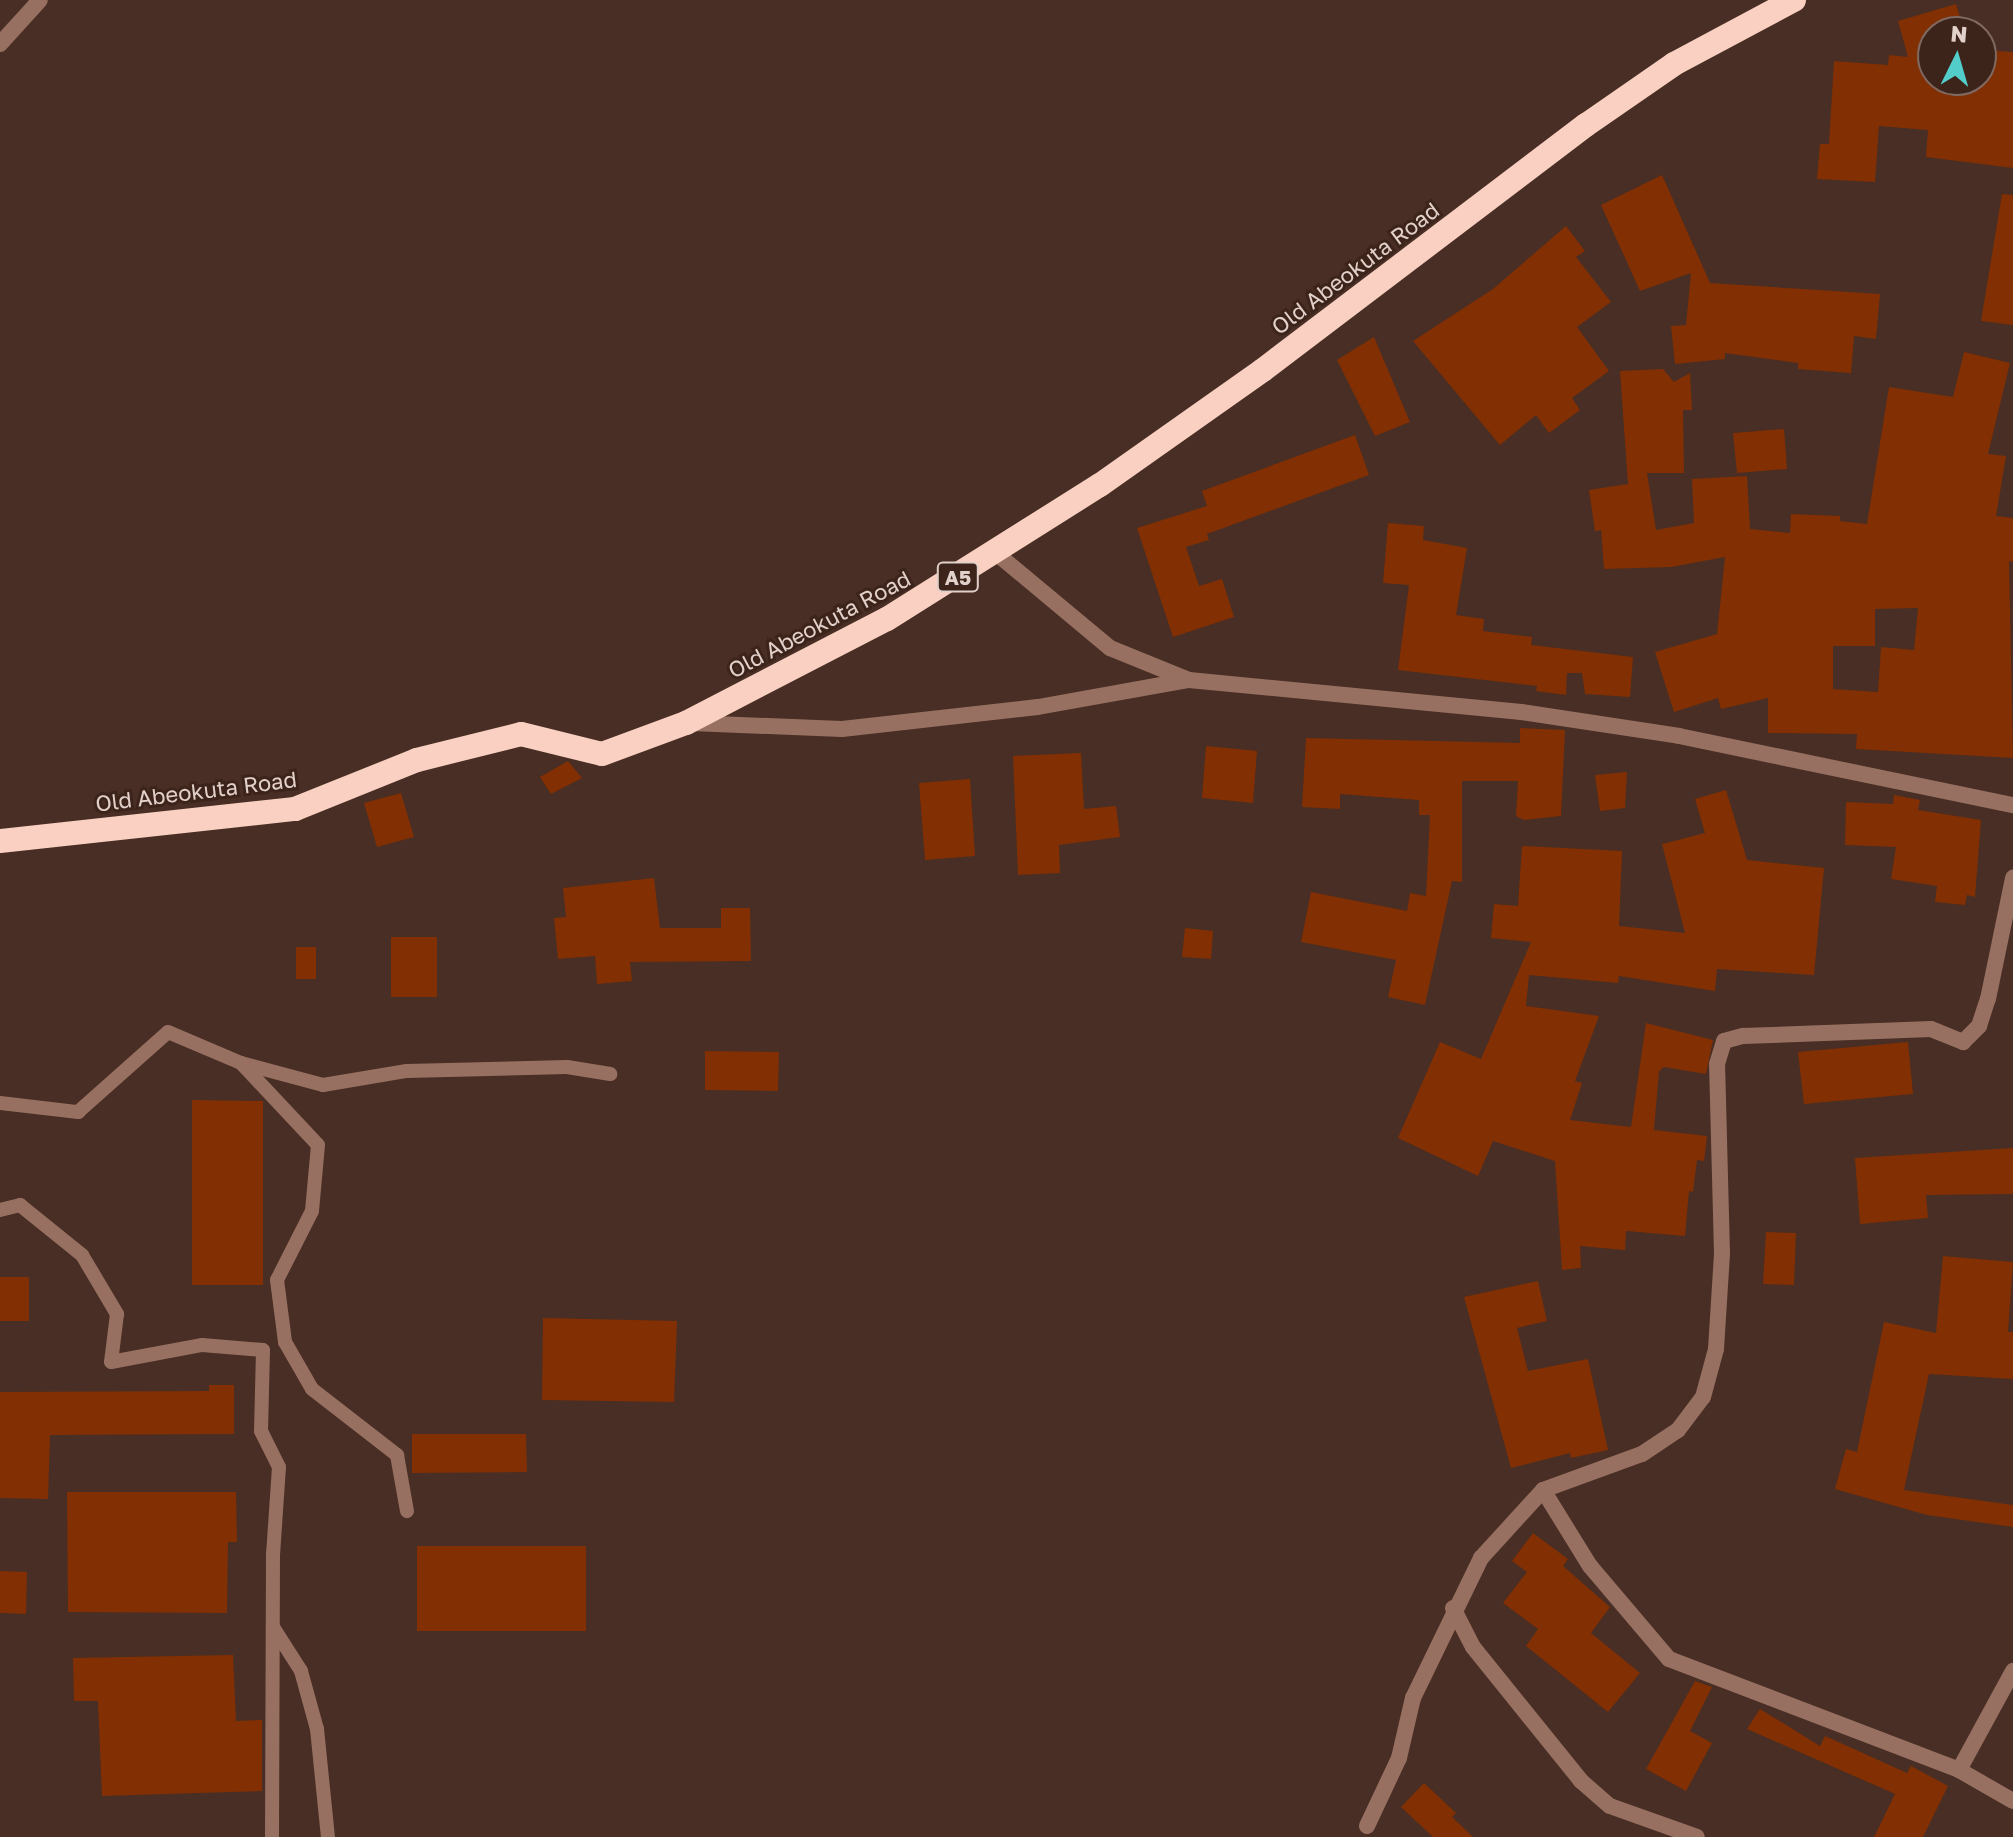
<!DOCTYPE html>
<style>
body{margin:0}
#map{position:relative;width:2013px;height:1837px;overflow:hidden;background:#482e24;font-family:"Golos Text",sans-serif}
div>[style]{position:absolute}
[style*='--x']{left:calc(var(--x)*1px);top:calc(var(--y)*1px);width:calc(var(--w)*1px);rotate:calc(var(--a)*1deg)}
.building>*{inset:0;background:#822f03}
.lane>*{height:14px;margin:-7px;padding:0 7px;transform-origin:7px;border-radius:7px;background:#987061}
.street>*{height:16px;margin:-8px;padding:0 8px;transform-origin:8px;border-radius:8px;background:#987061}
.highway>*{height:24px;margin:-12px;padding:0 12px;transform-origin:12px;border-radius:12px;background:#f9d0c1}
span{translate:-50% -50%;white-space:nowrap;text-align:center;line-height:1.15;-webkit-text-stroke:6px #3d241a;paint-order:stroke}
.shield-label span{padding:2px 6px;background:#3d241a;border:2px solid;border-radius:6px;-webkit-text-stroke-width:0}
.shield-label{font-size:20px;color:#e2d0ca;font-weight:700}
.street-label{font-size:22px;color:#e2d0ca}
.north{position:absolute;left:1917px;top:16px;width:80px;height:80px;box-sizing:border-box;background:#3d241a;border:2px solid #7f6960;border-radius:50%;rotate:5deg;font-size:22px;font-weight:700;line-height:32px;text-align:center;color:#e2d0ca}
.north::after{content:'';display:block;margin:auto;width:28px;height:36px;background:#53cdc9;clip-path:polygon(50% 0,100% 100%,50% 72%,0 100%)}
</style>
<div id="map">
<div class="building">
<i style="clip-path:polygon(1956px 4px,1962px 24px,1933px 32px,1933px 80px,1981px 80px,1981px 50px,2013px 52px,2013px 168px,1926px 157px,1928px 130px,1879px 126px,1875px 182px,1817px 179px,1820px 144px,1829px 144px,1834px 61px,1888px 65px,1889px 55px,1908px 57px,1898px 21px)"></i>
<i style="clip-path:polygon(1662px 175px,1710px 283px,1880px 294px,1876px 339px,1854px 336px,1851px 373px,1798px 369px,1798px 363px,1725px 353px,1725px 359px,1675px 364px,1671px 326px,1686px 325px,1691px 273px,1640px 291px,1601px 205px)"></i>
<i style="clip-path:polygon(2002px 194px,2013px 195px,2013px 325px,1981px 321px)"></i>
<i style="clip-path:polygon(1566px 226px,1585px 251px,1576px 257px,1611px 302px,1577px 327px,1609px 371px,1572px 398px,1580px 410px,1549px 433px,1536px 415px,1500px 445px,1413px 341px,1493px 289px)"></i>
<i style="clip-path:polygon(1374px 337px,1410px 422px,1375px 436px,1337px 360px)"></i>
<i style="clip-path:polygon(evenodd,1964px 352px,2010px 363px,1988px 454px,2006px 456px,1996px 516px,2013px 518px,2013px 562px,2009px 561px,2013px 758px,1856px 749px,1857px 734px,1768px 733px,1768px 698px,1721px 709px,1718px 698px,1674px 712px,1655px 652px,1717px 634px,1725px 557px,1671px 567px,1604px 569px,1601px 530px,1595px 531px,1589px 490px,1628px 484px,1620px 371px,1663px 369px,1674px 382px,1690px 373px,1692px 410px,1683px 410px,1684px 473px,1647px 473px,1656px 530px,1694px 523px,1692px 479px,1747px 476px,1750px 529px,1790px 533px,1791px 514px,1840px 516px,1840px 521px,1867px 524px,1889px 387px,1953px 397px,1964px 352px,1918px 608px,1914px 650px,1881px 647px,1878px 692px,1833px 689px,1833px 646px,1875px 646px,1875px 609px,1918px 608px)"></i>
<i style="clip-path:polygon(1784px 429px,1787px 469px,1737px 473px,1733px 433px)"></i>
<i style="clip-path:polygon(1355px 435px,1369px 475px,1207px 534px,1209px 540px,1186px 547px,1199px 586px,1222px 579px,1234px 617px,1173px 637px,1137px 528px,1207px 506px,1202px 491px)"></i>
<i style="clip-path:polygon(1388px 523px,1424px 526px,1423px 540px,1467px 548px,1456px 615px,1484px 619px,1483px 631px,1532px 637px,1531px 645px,1633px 657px,1630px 697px,1585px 694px,1582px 673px,1567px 673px,1566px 695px,1536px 691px,1537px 686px,1398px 670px,1409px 585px,1383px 583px)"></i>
<i style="clip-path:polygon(1520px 728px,1565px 730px,1561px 816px,1524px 820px,1516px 816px,1518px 781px,1462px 781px,1462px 882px,1452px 881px,1425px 1005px,1388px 997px,1396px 960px,1301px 942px,1311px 892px,1407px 911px,1410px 893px,1426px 896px,1430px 815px,1419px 815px,1419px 800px,1340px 794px,1340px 809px,1302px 807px,1306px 738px,1520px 743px)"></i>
<i style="clip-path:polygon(1206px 746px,1257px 751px,1253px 803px,1202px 798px)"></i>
<i style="clip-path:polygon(1081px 753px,1084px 809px,1116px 806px,1120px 837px,1059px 845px,1060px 873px,1018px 875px,1013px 756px)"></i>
<i style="clip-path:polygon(568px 761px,582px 778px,551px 794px,540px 777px)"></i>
<i style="clip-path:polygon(1627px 772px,1625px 808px,1600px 811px,1595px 775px)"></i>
<i style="clip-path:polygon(970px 779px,975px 856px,925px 860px,919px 783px)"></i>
<i style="clip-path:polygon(1726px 790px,1747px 860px,1824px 868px,1814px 975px,1717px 969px,1715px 991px,1619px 976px,1618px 983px,1529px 975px,1526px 1006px,1599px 1016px,1575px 1081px,1582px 1083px,1570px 1120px,1631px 1127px,1646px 1023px,1713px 1040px,1706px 1074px,1664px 1067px,1659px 1071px,1654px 1130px,1707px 1136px,1704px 1161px,1697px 1160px,1693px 1192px,1689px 1191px,1685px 1236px,1626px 1231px,1625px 1250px,1580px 1246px,1581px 1268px,1562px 1270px,1555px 1161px,1493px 1141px,1478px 1176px,1398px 1138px,1440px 1042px,1481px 1059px,1531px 942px,1491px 938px,1494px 904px,1518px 906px,1522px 846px,1622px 851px,1619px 926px,1685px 933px,1662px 844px,1705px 833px,1695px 799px)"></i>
<i style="clip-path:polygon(401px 793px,414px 837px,377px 847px,364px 803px)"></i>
<i style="clip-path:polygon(1894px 795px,1920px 800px,1918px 810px,1981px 820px,1975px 897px,1967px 895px,1965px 905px,1935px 902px,1937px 886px,1891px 879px,1896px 847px,1845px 845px,1846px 802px,1893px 804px)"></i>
<i style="clip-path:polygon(654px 878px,660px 928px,721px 928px,721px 908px,750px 908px,751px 961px,630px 962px,632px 981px,597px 984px,595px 956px,558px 959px,554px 918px,566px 917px,563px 888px)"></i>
<i style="clip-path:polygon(1185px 928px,1213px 931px,1211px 959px,1182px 957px)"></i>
<i style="clip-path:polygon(391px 937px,437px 937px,437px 997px,391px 997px)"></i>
<i style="clip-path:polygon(296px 947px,316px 947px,316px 979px,296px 979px)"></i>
<i style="clip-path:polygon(1908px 1042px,1913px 1094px,1804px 1104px,1798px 1052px)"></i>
<i style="clip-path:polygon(705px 1051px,779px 1052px,778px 1091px,705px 1090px)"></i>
<i style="clip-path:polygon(192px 1100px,263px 1101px,263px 1285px,192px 1285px)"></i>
<i style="clip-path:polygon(2013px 1148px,2013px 1194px,1926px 1195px,1928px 1218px,1860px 1224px,1855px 1158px)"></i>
<i style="clip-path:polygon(1766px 1232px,1796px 1233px,1794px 1285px,1763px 1284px)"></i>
<i style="clip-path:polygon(1943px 1256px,2013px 1262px,2008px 1332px,2013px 1332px,2013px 1379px,1929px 1374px,1904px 1490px,2013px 1505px,2013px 1527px,1927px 1515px,1835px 1489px,1846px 1449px,1857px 1452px,1884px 1322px,1936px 1333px)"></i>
<i style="clip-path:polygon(0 1277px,29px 1277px,29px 1321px,0 1321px)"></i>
<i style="clip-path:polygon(1538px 1281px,1547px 1321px,1517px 1328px,1528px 1371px,1588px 1359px,1608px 1450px,1571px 1458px,1570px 1453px,1511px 1468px,1464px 1297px)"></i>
<i style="clip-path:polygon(543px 1318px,677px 1321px,674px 1402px,542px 1400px)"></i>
<i style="clip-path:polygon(209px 1385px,234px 1385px,234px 1434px,50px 1435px,48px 1499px,0 1498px,0 1392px,209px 1391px)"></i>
<i style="clip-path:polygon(412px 1434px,526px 1434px,527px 1472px,412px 1473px)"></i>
<i style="clip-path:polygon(67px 1492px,236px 1492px,237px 1542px,228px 1542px,227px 1613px,68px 1612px)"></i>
<i style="clip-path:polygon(1533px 1533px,1568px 1559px,1563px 1566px,1610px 1607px,1591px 1633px,1640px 1673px,1608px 1712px,1526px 1646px,1538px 1629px,1503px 1603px,1527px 1572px,1512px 1561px)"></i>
<i style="clip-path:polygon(417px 1546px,586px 1546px,586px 1631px,417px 1631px)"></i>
<i style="clip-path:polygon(0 1571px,27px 1572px,26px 1614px,0 1613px)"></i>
<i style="clip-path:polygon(233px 1655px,236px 1721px,262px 1720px,262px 1791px,102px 1796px,98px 1701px,74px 1701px,73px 1658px)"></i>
<i style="clip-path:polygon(1695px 1681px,1712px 1687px,1690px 1731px,1712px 1743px,1686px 1791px,1646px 1769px)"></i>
<i style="clip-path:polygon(1760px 1709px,1820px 1746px,1825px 1736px,1907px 1773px,1911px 1766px,1948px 1786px,1923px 1837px,1874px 1837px,1895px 1794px,1747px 1729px)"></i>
<i style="clip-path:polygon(1424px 1783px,1456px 1813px,1452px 1817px,1473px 1837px,1433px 1837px,1401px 1807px)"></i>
</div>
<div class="lane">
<i style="--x:241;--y:1063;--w:112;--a:46.8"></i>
<i style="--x:318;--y:1145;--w:66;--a:95.2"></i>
<i style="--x:312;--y:1211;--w:77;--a:116.9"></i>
<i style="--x:277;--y:1280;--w:63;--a:82.6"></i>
<i style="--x:285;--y:1342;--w:54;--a:60.1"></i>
<i style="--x:312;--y:1389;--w:108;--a:37.8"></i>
<i style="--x:397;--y:1455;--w:57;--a:79.9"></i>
<i style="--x:0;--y:1103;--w:79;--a:6.6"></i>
<i style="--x:78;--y:1112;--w:120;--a:-41.6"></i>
<i style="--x:168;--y:1032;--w:79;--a:23"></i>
<i style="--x:241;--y:1063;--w:85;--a:15"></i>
<i style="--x:323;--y:1085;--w:85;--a:-9.5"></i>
<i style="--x:407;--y:1071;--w:160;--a:-1.4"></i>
<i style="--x:567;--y:1067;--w:44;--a:9.2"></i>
<i style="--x:0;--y:1210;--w:21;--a:-14"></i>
<i style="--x:20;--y:1205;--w:80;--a:38.9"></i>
<i style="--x:82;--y:1255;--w:69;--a:59.3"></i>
<i style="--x:117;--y:1314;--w:48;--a:97.1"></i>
<i style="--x:111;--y:1362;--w:93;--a:-10.6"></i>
<i style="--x:202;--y:1345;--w:61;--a:4.7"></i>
<i style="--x:263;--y:1350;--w:81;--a:91.4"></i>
<i style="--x:261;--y:1431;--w:40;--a:63.4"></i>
<i style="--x:279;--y:1467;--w:87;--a:93.9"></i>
<i style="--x:273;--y:1554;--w:283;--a:90.2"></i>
<i style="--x:273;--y:1627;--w:52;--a:57.5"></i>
<i style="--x:301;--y:1671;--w:60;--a:74.6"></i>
<i style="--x:317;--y:1729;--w:109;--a:84.2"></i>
</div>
<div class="street">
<i style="--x:0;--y:44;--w:59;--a:-47.7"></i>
<i style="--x:996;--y:553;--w:148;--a:39.8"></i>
<i style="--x:1110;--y:648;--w:85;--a:22.1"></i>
<i style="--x:1189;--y:680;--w:334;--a:5.5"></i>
<i style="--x:1521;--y:712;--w:160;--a:8.6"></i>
<i style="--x:1679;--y:736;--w:341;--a:11.7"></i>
<i style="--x:691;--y:723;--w:151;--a:2.3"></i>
<i style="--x:842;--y:729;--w:197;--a:-6.4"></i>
<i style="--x:1038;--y:707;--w:152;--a:-10.2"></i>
<i style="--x:1543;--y:1490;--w:89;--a:58.3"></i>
<i style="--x:1590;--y:1566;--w:122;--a:49.7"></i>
<i style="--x:1669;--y:1659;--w:311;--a:20.9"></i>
<i style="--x:1959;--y:1770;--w:62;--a:29.9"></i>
<i style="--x:1453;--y:1608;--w:44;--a:62.9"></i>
<i style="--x:1473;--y:1647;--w:172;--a:51.1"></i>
<i style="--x:1581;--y:1781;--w:38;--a:41"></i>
<i style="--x:1610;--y:1806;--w:92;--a:19.6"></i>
<i style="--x:1959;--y:1770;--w:113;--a:-61.4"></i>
<i style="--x:1367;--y:1826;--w:75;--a:-64.8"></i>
<i style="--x:1399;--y:1758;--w:62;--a:-76.9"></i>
<i style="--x:1413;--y:1698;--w:156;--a:-64.1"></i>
<i style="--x:1481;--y:1558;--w:92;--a:-47.6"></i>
<i style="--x:1543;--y:1490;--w:105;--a:-20"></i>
<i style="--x:1642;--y:1454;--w:43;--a:-33.7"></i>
<i style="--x:1678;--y:1430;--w:41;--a:-52.9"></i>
<i style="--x:1703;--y:1397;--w:50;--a:-74.8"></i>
<i style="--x:1716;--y:1349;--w:96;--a:-86.4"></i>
<i style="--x:1722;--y:1253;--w:189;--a:-91.5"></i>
<i style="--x:1717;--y:1064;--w:24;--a:-73"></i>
<i style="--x:1724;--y:1041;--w:20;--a:-15"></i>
<i style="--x:1743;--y:1036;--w:188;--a:-2.1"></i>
<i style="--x:1931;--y:1029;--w:35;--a:22"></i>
<i style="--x:1963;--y:1042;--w:23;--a:-45"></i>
<i style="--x:1979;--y:1026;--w:28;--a:-72"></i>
<i style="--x:1988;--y:999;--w:124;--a:-78.3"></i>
</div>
<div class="highway">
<i style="--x:0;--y:841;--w:297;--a:-6.2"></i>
<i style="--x:295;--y:809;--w:131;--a:-21.9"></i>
<i style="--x:417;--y:760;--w:107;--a:-14"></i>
<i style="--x:521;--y:734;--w:83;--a:13.9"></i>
<i style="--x:602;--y:754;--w:90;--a:-20.3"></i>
<i style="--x:686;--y:723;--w:226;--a:-27.4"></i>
<i style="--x:887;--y:619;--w:252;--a:-32.2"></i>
<i style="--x:1100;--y:485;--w:199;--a:-35.2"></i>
<i style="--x:1263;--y:370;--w:405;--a:-37.2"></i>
<i style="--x:1586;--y:125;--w:107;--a:-34.7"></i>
<i style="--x:1674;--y:64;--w:136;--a:-28.1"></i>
</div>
<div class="shield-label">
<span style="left:958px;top:577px">A5</span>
</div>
<div class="street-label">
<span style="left:1355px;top:268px;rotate:-37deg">Old Abeokuta Road</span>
<span style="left:819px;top:624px;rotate:-28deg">Old Abeokuta Road</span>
<span style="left:196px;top:791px;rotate:-7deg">Old Abeokuta Road</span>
</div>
<div class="north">N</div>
</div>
